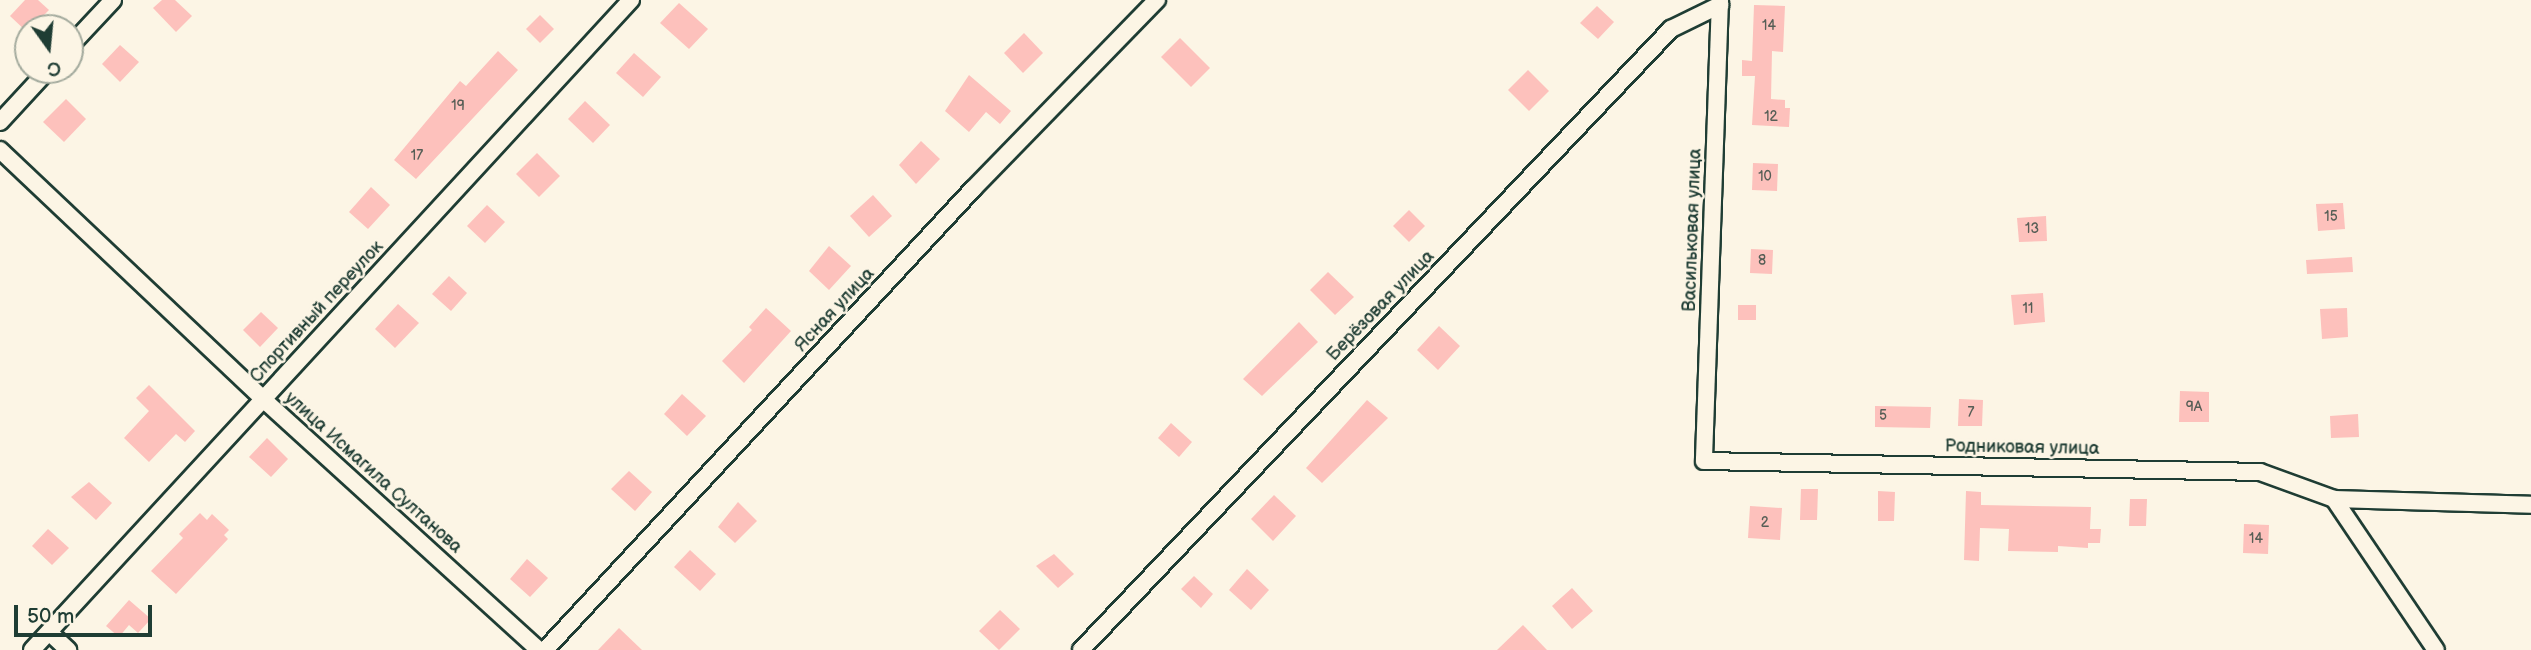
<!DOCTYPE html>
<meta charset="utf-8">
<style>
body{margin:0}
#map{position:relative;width:2531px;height:650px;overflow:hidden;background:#fcf5e5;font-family:"Balsamiq Sans",sans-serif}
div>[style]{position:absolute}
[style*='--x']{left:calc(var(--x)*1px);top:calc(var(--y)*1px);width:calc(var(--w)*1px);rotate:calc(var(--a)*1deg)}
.building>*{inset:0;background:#fdc1bc}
.roads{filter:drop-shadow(2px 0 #1f3d34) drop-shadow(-2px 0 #1f3d34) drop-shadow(0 2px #1f3d34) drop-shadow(0 -2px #1f3d34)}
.street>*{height:16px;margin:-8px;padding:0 8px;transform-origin:8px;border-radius:8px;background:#fcf5e5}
span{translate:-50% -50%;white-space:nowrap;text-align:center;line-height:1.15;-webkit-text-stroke:5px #fcf5e5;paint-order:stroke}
.number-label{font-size:14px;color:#565e56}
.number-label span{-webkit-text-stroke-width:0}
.street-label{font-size:18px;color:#1f3d34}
.north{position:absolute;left:14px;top:14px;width:70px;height:70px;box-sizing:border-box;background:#fcf5e5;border:2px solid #a4ab9e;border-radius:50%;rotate:165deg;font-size:19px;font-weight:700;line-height:28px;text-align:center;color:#1f3d34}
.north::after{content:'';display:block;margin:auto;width:24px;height:32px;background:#1f3d34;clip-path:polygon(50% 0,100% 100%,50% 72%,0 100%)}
.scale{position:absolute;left:14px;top:605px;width:138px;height:32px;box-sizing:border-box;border:4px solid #1f3d34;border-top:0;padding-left:9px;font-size:21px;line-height:24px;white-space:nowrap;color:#1f3d34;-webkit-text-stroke:5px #fcf5e5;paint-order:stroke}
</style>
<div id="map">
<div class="building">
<i style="clip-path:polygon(25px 0,38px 0,49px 10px,27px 32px,10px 16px)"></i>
<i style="clip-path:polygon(162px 0,175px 0,192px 16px,176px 32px,153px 8px)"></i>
<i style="clip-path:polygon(679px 3px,708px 29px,689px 49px,660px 23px)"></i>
<i style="clip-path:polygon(1754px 5px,1785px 6px,1783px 52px,1772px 51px,1771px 99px,1785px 100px,1785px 108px,1790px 108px,1789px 127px,1752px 125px,1755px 76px,1742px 76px,1742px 60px,1752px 61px)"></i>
<i style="clip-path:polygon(1597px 6px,1614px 22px,1598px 39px,1580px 23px)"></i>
<i style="clip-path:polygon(540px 15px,554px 29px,540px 43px,526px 29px)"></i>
<i style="clip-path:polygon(1024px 33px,1043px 53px,1023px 73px,1004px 53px)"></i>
<i style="clip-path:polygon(1180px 38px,1210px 68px,1191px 87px,1161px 57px)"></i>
<i style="clip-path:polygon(120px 45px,139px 62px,120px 82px,102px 64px)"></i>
<i style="clip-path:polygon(498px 51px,518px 70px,416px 179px,394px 160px,460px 81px,466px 86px)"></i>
<i style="clip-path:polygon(634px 53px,661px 77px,643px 97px,616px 73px)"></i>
<i style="clip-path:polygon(1528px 70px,1549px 91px,1529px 111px,1508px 90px)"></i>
<i style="clip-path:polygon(969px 75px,1011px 111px,1000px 124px,986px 112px,969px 132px,945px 111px)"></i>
<i style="clip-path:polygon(66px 99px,86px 119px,64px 142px,43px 122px)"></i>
<i style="clip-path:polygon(585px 101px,610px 125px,593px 143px,568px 119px)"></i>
<i style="clip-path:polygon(921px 141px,940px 159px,916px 184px,899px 165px)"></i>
<i style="clip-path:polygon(537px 153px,560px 176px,539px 197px,516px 174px)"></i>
<i style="clip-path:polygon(1753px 163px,1778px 164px,1777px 191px,1752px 190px)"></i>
<i style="clip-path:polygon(371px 187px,390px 205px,368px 229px,349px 212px)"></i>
<i style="clip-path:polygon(873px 195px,892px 216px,869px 237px,850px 216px)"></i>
<i style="clip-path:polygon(2343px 203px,2345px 229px,2318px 231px,2316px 204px)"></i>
<i style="clip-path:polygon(487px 205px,505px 222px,485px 243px,467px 226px)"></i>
<i style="clip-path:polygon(1409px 210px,1425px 226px,1409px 242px,1393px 226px)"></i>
<i style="clip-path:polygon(2046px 216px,2047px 241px,2019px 242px,2017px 218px)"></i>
<i style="clip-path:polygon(829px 246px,851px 266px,829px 290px,809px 271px)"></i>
<i style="clip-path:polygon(1751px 249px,1773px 250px,1772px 274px,1750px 273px)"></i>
<i style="clip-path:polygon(2352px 257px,2353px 272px,2307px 274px,2306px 260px)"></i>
<i style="clip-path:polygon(1328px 272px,1354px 297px,1335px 315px,1310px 290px)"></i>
<i style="clip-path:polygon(449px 276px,467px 293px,451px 311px,432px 294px)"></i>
<i style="clip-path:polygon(2043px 293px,2045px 322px,2014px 325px,2011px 295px)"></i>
<i style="clip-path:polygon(398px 304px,419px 323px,395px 348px,375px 329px)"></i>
<i style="clip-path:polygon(1738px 305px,1756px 305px,1756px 320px,1738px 320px)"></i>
<i style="clip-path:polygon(766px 308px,791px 331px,744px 383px,722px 361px,752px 330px,749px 327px)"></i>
<i style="clip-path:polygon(2347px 308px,2348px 337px,2322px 339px,2320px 309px)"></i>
<i style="clip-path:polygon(261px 312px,278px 328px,260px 347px,243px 330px)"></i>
<i style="clip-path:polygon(1299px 322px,1318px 342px,1262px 396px,1243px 379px)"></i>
<i style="clip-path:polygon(1439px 326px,1460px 346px,1438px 370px,1417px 350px)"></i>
<i style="clip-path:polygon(149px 385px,195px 431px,185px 442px,176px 434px,149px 462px,124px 438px,149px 411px,136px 398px)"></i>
<i style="clip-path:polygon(2180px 391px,2209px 392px,2209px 422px,2179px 422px)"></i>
<i style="clip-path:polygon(682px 394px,706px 416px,687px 436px,664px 414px)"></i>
<i style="clip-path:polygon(1959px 399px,1983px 400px,1982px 426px,1958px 426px)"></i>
<i style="clip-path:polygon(1367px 400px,1388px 418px,1322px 483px,1306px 468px)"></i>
<i style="clip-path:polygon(1875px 406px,1931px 407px,1930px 428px,1875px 427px)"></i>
<i style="clip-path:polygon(2358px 414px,2359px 437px,2331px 438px,2330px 416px)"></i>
<i style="clip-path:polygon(1171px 423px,1192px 442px,1179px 457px,1158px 438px)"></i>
<i style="clip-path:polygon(267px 438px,288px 459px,271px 477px,249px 457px)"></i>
<i style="clip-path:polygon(629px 471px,652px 492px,635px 511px,611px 489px)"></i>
<i style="clip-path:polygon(89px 482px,112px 503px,96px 520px,71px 497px)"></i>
<i style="clip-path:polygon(1801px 489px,1818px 489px,1817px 520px,1800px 520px)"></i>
<i style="clip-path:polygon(1878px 491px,1895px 492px,1894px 521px,1878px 521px)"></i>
<i style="clip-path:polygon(1966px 491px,1981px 492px,1981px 505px,2091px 507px,2090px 529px,2101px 529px,2100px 543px,2088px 543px,2088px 548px,2058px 546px,2058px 552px,2008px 551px,2009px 529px,1980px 528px,1979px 561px,1964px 560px)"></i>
<i style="clip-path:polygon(1274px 495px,1296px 516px,1273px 541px,1251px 519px)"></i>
<i style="clip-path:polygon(2130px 499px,2147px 499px,2146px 526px,2129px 526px)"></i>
<i style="clip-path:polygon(738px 502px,757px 521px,735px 543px,718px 527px)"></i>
<i style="clip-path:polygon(1750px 506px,1782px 508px,1780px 540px,1748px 538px)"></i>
<i style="clip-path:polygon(200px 513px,207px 520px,212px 514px,229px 530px,224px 535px,228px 539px,176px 594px,151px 571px,183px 538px,179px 534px)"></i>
<i style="clip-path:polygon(2244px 524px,2269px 525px,2268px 554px,2243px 553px)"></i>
<i style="clip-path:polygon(48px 529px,69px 548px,52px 565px,32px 546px)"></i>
<i style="clip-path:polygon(690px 550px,716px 574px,700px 591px,674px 567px)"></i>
<i style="clip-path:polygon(1054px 554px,1074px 574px,1058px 588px,1036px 566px)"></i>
<i style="clip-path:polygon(527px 559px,548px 578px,530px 597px,510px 579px)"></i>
<i style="clip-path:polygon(1247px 569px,1269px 590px,1251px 610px,1229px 590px)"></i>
<i style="clip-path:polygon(1194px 576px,1213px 594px,1201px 608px,1181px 589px)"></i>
<i style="clip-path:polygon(1572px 588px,1593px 611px,1572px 629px,1552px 606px)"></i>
<i style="clip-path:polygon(129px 600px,151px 619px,138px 633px,129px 625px,119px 637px,106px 626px)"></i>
<i style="clip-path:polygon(1000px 610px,1020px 629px,999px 650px,979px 631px)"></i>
<i style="clip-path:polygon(1523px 625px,1547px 650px,1497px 650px)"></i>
<i style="clip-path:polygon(619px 628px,642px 650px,598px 650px)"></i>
</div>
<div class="roads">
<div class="street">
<i style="--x:1720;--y:0;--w:461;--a:92"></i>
<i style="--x:1704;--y:461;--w:556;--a:1.13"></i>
<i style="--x:2260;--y:472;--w:79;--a:20"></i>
<i style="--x:2334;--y:499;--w:197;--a:1.7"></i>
<i style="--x:70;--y:46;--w:63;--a:-46.9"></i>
<i style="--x:0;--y:122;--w:71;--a:-47.3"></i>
<i style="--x:0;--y:150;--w:362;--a:43.4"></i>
<i style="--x:263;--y:399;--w:373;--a:42.3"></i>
<i style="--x:2334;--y:499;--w:182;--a:56"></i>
<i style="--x:50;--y:633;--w:25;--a:43"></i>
<i style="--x:32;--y:650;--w:884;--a:-47.34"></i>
<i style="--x:545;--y:650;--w:629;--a:-47.13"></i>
<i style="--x:973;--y:189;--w:264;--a:-45.8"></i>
<i style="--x:1081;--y:650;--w:857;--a:-46.47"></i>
<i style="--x:1671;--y:29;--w:55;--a:-26.1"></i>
</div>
</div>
<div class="number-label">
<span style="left:1769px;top:26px">14</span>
<span style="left:458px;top:106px">19</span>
<span style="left:1771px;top:117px">12</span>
<span style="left:417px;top:156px">17</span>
<span style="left:1765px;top:177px">10</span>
<span style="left:2331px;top:217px">15</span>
<span style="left:2032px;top:229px">13</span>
<span style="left:1762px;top:261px">8</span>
<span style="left:2028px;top:309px">11</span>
<span style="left:2194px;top:407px">9А</span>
<span style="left:1971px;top:413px">7</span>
<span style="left:1883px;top:416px">5</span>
<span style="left:1765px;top:523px">2</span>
<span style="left:2256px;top:539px">14</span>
</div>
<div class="street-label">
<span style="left:1693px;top:230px;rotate:-88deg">Васильковая улица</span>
<span style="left:1381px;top:306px;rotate:-46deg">Берёзовая улица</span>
<span style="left:835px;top:310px;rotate:-47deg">Ясная улица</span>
<span style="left:317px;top:312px;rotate:-47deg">Спортивный переулок</span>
<span style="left:2022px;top:448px;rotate:1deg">Родниковая улица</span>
<span style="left:373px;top:473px;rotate:42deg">улица Исмагила Султанова</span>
</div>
<div class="north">С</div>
<div class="scale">50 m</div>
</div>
